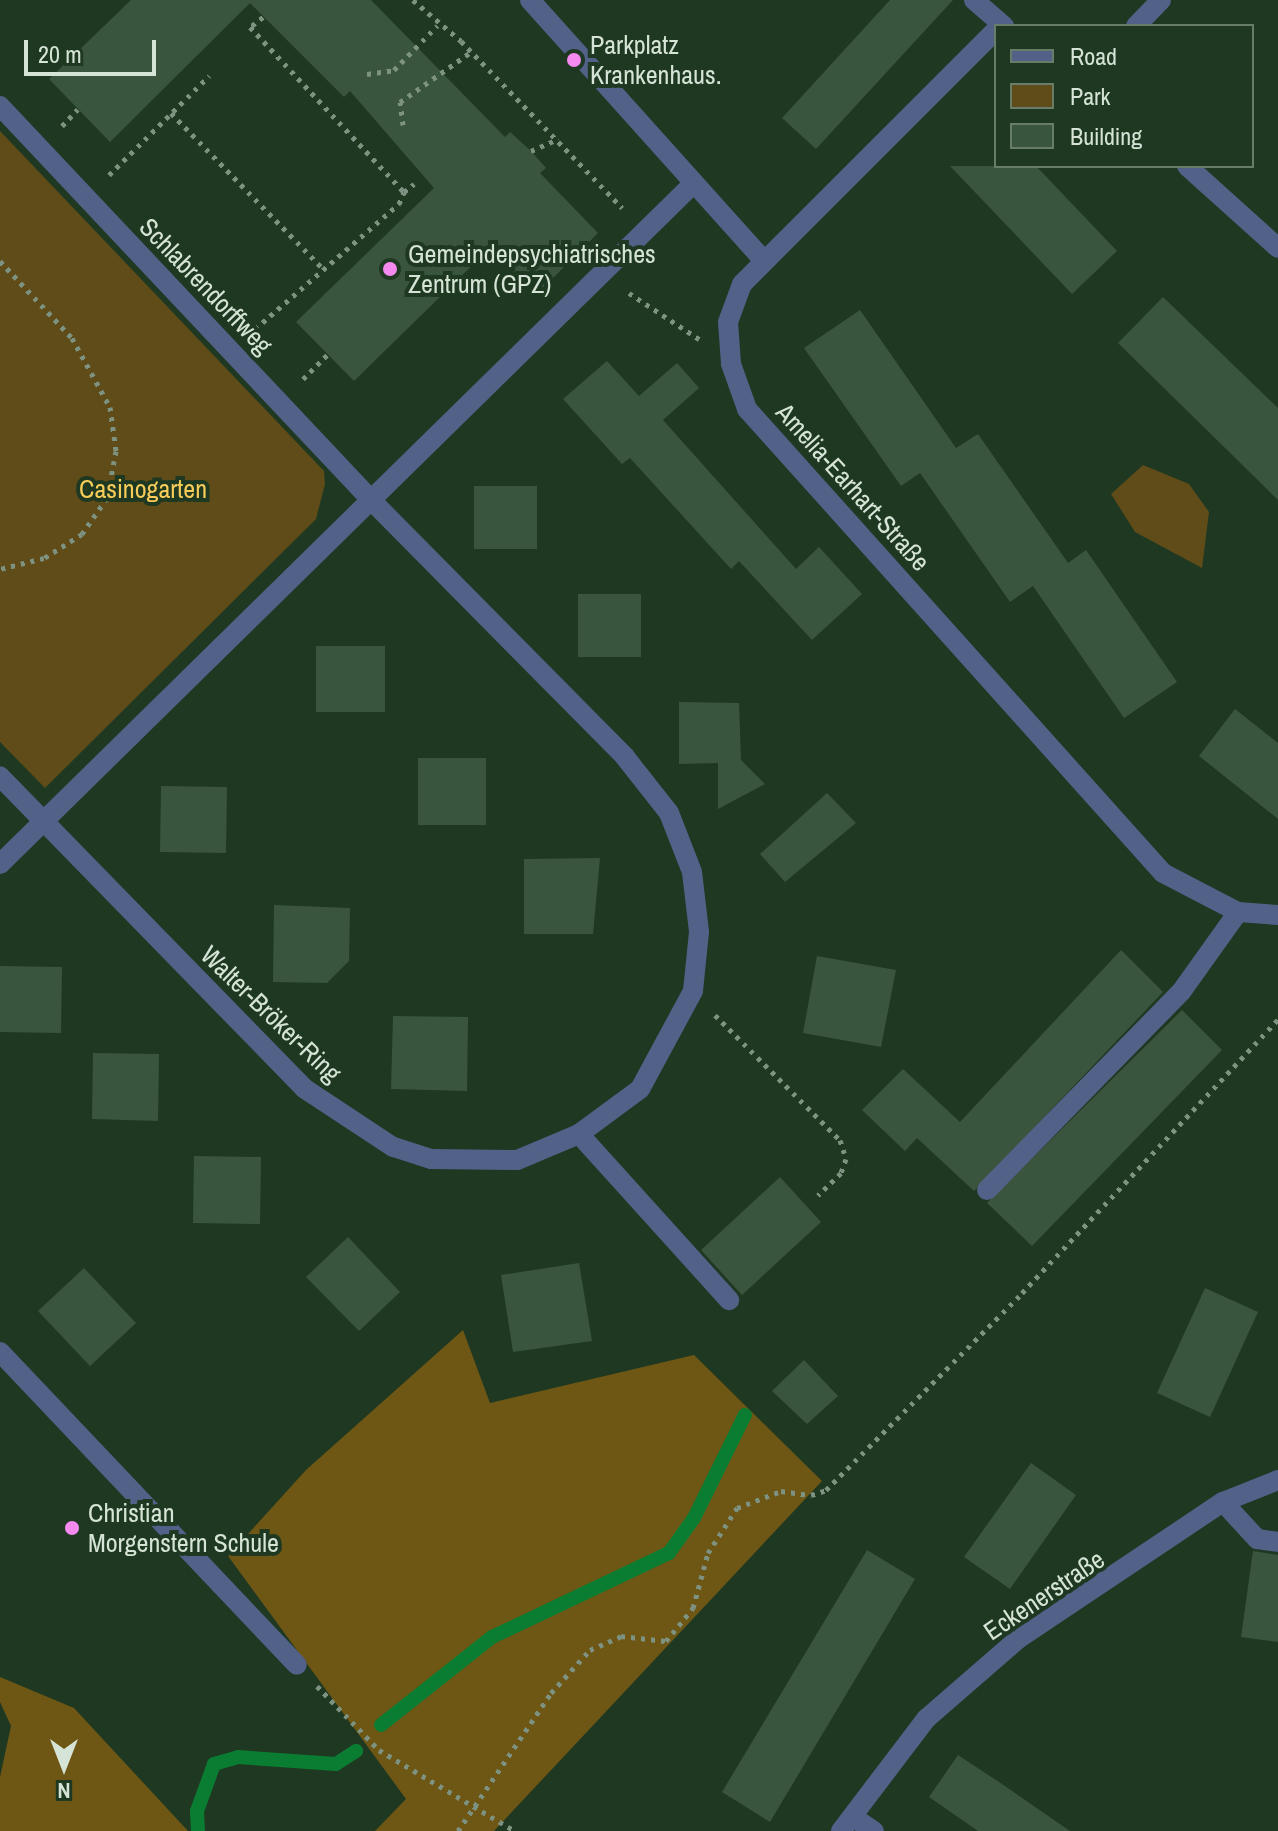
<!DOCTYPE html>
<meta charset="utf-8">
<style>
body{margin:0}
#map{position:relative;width:1278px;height:1831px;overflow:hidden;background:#1e3822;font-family:"Archivo Narrow",sans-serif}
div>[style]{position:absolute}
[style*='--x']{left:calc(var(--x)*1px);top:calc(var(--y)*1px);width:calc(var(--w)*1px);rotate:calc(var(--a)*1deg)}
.green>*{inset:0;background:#5f4c18}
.forest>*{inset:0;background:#6e5614}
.stream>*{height:14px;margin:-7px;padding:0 7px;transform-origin:7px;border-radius:7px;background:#0b7d32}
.building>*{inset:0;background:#3a553e}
.path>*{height:5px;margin-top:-2.5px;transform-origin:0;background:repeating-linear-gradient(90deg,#7d9280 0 4px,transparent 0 10px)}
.minor>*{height:20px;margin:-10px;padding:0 10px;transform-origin:10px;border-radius:10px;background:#526188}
.dots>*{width:22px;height:22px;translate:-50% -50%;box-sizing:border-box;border:4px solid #1e3822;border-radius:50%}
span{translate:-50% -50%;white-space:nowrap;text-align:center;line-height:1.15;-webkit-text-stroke:8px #1e3822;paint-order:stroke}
.poi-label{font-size:26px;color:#d5e4d6}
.left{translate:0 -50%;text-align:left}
.street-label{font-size:26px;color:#d5e4d6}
.park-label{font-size:26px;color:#f7cc59}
.legend{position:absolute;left:994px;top:24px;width:260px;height:144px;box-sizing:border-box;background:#1e3822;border:2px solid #677d6a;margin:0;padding:10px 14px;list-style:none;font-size:24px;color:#d5e4d6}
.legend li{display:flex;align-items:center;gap:16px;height:40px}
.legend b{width:40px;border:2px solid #677d6a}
.north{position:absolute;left:24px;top:1727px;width:80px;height:80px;-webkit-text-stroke:6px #1e3822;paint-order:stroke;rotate:180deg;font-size:22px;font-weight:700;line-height:32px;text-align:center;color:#d5e4d6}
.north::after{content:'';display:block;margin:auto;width:28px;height:36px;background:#d5e4d6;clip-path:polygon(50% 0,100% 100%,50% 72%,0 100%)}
.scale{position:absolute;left:24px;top:40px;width:132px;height:36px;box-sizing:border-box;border:4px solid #d5e4d6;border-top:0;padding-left:10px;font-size:24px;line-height:28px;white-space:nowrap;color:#d5e4d6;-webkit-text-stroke:6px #1e3822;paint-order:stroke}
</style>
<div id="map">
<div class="green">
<i style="clip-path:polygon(0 131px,324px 471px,325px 484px,316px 519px,45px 788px,0 742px)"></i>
<i style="clip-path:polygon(1143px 465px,1189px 484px,1209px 512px,1202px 568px,1135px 532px,1111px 494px)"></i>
</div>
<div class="forest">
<i style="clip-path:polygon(463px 1330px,490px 1403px,694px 1355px,822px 1481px,494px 1831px,375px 1831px,406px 1799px,228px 1556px,306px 1470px)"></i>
<i style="clip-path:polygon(0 1677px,74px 1708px,188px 1831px,0 1831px,0 1777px,11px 1726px,0 1702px)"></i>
</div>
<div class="stream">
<i style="--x:381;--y:1725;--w:142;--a:-38.4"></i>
<i style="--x:492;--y:1637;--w:196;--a:-25.4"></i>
<i style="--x:669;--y:1553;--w:43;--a:-54.5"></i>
<i style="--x:694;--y:1518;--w:115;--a:-63.7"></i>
<i style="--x:198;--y:1831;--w:20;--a:-93"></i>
<i style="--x:197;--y:1811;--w:50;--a:-70.1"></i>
<i style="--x:214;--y:1764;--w:25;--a:-16"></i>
<i style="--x:238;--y:1757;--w:98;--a:4.1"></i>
<i style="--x:336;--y:1764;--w:24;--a:-33"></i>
</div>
<div class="building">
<i style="clip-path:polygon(131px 0,371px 0,505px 137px,510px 132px,531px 151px,546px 168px,540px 173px,598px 233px,536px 295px,491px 247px,354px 381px,296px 322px,434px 188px,350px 91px,344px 97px,250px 3px,110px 142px,49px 79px)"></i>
<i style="clip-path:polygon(890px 0,953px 0,816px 149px,782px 118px)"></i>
<i style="clip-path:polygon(950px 166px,1036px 166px,1117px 251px,1072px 294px)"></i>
<i style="clip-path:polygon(1163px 297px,1278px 408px,1278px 500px,1118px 343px)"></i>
<i style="clip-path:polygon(860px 310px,956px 448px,978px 434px,1068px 563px,1086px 550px,1177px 682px,1124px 718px,1033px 586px,1010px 602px,920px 473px,901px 486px,804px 348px)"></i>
<i style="clip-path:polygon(607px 361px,639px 396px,677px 363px,699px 388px,663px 420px,796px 569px,819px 547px,862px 594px,812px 640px,739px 561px,731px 569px,630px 458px,622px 464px,563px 399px)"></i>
<i style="clip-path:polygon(474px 486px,537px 486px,537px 549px,474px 549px)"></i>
<i style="clip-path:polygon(578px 594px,641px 594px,641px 657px,578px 657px)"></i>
<i style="clip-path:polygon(316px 646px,385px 646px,385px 712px,316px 712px)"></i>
<i style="clip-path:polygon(679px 702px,739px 703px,741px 760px,765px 784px,718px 809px,718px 763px,679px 764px)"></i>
<i style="clip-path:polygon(1235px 709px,1278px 743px,1278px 819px,1199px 756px)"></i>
<i style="clip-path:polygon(418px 758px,486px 758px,486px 825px,418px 825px)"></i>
<i style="clip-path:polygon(161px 786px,227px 787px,226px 853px,160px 852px)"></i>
<i style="clip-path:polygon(827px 793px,856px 823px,785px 882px,760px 854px)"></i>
<i style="clip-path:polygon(600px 858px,593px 934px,524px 934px,524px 859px)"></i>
<i style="clip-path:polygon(274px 905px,350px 908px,349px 961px,327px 983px,273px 982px)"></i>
<i style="clip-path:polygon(1121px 950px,1163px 992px,974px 1191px,917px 1138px,905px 1151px,862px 1110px,903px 1069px,960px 1122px)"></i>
<i style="clip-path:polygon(817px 956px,896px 970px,881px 1047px,803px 1033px)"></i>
<i style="clip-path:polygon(0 966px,62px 967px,61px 1033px,0 1032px)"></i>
<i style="clip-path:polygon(1182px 1010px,1222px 1050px,1032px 1246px,987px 1203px)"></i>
<i style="clip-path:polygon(393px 1016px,468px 1017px,467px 1091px,391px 1089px)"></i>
<i style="clip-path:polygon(93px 1053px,159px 1054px,158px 1121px,92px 1119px)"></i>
<i style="clip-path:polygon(194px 1156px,261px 1157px,260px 1224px,193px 1223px)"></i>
<i style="clip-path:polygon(780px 1177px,821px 1222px,742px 1295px,701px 1250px)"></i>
<i style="clip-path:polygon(348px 1237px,400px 1292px,359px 1331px,306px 1277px)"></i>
<i style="clip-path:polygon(579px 1263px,592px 1341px,513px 1352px,501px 1275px)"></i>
<i style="clip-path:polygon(84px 1268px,136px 1323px,90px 1366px,38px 1311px)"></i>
<i style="clip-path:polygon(1205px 1288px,1258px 1312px,1210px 1417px,1157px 1393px)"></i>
<i style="clip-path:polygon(804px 1360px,838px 1396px,807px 1424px,772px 1391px)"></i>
<i style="clip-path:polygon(1031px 1463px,1076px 1495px,1010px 1589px,964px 1557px)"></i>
<i style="clip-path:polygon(867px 1550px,915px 1579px,770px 1822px,722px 1792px)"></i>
<i style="clip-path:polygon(1253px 1551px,1278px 1555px,1278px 1642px,1241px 1637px)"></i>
<i style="clip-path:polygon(958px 1755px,1002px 1784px,1070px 1831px,978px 1831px,929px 1797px)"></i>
</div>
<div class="path">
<i style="--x:413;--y:0;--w:63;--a:40.5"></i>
<i style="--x:461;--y:41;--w:232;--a:46"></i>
<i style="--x:263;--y:17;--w:16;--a:142"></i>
<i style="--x:250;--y:27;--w:226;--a:47"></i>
<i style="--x:404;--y:192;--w:13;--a:-39"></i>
<i style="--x:367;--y:74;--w:27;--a:-8"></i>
<i style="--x:394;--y:70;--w:62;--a:-45.7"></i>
<i style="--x:171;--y:113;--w:218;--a:45.7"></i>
<i style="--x:403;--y:125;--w:23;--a:-97"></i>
<i style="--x:400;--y:102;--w:87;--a:-35.2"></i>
<i style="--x:62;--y:126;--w:23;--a:-47"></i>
<i style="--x:531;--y:151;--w:30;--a:-24"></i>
<i style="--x:109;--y:175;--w:141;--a:-44.7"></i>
<i style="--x:0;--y:261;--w:105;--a:46.9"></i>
<i style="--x:72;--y:338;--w:79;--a:61.2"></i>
<i style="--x:110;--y:407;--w:44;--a:82.2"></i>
<i style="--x:116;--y:451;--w:48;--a:100.8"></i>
<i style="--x:107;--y:498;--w:44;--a:124.8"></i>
<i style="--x:82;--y:534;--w:45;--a:147.7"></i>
<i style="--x:44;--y:558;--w:45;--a:166"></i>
<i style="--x:629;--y:293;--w:84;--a:33.3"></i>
<i style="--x:255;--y:329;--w:191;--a:-41"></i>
<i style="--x:399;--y:204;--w:13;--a:-67"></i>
<i style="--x:303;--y:379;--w:34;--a:-45"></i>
<i style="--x:715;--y:1015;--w:177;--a:45"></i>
<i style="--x:840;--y:1140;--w:20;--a:72"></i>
<i style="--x:846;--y:1159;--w:15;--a:110"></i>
<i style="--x:841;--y:1173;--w:32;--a:136"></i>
<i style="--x:317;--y:1686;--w:89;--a:45.9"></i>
<i style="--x:379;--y:1750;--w:158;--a:30.8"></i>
<i style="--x:458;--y:1831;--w:166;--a:-56"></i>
<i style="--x:551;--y:1693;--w:58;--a:-47.8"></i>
<i style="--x:590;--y:1650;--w:34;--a:-24"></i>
<i style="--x:621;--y:1636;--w:45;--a:6.3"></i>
<i style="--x:666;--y:1641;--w:43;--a:-50.7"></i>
<i style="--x:693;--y:1608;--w:57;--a:-74.7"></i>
<i style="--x:708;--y:1553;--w:54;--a:-57.2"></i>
<i style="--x:737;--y:1508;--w:47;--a:-21.1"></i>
<i style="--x:781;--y:1491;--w:30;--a:8"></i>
<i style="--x:811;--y:1495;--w:16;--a:-18"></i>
<i style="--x:826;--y:1490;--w:278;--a:-45.1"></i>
<i style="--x:1022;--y:1293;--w:375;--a:-46.9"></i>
</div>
<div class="minor">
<i style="--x:530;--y:0;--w:348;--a:48.1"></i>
<i style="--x:974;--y:0;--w:40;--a:41"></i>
<i style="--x:1136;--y:26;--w:36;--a:-46"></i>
<i style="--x:996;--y:30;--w:359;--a:135"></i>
<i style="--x:742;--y:284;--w:40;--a:110.2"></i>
<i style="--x:728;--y:322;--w:42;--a:85.9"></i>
<i style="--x:731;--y:364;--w:48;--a:70.4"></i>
<i style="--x:747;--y:409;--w:623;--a:48.12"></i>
<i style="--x:1163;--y:873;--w:85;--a:27.5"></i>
<i style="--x:1238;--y:912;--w:40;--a:4.3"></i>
<i style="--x:0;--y:106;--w:545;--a:46.71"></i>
<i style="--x:374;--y:503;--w:357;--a:45.3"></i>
<i style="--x:625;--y:757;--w:71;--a:51.8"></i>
<i style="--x:669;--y:813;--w:63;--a:68.7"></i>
<i style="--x:692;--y:872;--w:60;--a:83.3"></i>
<i style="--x:699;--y:932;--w:59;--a:95.8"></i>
<i style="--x:693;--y:991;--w:111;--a:118.4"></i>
<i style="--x:640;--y:1089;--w:76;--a:143.6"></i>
<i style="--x:579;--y:1134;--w:67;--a:157.2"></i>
<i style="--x:517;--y:1160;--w:86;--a:-179.3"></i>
<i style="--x:431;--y:1159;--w:40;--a:-162"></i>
<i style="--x:393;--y:1147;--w:105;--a:-146.6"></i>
<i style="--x:305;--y:1089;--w:437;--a:-134.3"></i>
<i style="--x:1187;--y:166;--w:122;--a:42"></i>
<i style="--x:0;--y:864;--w:971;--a:-44.46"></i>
<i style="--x:579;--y:1134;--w:224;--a:47.9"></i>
<i style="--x:987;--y:1190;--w:277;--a:-45.6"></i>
<i style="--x:1181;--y:992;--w:98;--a:-54.5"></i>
<i style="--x:0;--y:1352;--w:431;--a:46.5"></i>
<i style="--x:1223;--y:1502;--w:50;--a:47.4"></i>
<i style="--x:1257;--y:1539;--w:21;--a:8"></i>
<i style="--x:853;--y:1817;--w:25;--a:34"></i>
<i style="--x:841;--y:1831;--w:141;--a:-52.8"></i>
<i style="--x:926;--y:1719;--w:122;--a:-41"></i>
<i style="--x:1018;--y:1639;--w:247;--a:-33.8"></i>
<i style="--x:1223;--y:1502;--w:59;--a:-21.8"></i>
</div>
<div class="dots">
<i style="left:574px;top:60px;background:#f489f0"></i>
<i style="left:390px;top:269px;background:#f489f0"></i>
<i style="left:72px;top:1528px;background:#f489f0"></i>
</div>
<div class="poi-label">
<span class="left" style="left:590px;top:60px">Parkplatz<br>Krankenhaus.</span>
<span class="left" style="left:408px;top:269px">Gemeindepsychiatrisches<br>Zentrum (GPZ)</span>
<span class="left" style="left:88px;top:1528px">Christian<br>Morgenstern Schule</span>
</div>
<div class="street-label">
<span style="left:206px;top:286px;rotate:46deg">Schlabrendorffweg</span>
<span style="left:853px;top:487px;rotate:48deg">Amelia-Earhart-Straße</span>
<span style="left:271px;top:1014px;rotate:44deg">Walter-Bröker-Ring</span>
<span style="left:1044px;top:1595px;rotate:-34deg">Eckenerstraße</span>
</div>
<div class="park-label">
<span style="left:143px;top:489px">Casinogarten</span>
</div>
<ul class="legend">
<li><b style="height:10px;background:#526188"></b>Road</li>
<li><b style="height:22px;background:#5f4c18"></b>Park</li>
<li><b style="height:22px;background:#3a553e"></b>Building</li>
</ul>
<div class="north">N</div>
<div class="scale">20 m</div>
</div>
